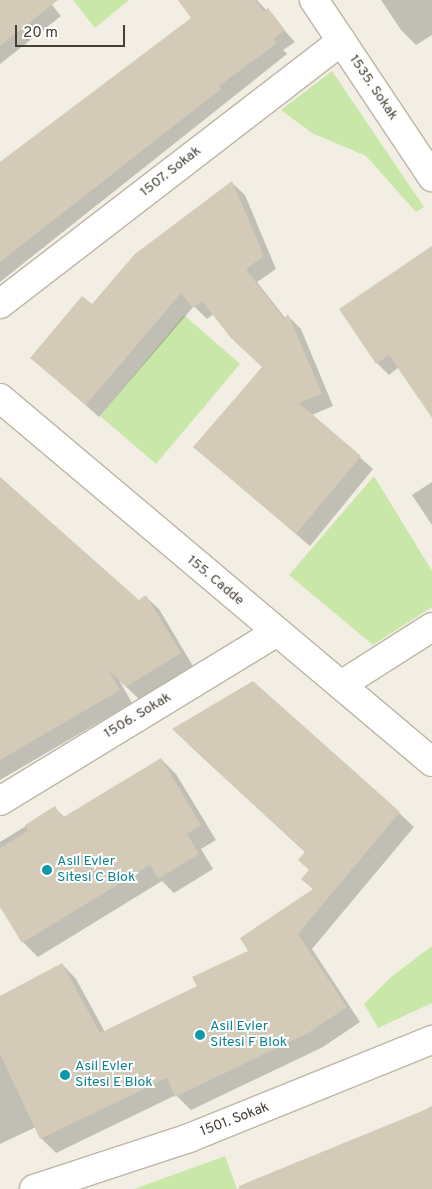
<!DOCTYPE html>
<style>
body{margin:0}
#map{position:relative;width:432px;height:1189px;overflow:hidden;background:#f2eee3;font-family:Overpass,sans-serif}
div>[style]{position:absolute}
[style*='--x']{left:calc(var(--x)*1px);top:calc(var(--y)*1px);width:calc(var(--w)*1px);rotate:calc(var(--a)*1deg)}
.green>*{inset:0;background:#cae7aa}
.shadow>*{inset:0;background:#0003}
.building>*{inset:0;background:#d3cab8}
.roads{filter:drop-shadow(1px 0 #bdb6a6) drop-shadow(-1px 0 #bdb6a6) drop-shadow(0 1px #bdb6a6) drop-shadow(0 -1px #bdb6a6)}
.minor>*{height:28px;margin:-14px;padding:0 14px;transform-origin:14px;border-radius:14px;background:#fff}
.dots>*{width:14px;height:14px;translate:-50% -50%;box-sizing:border-box;border:2px solid #fff;border-radius:50%}
span{translate:-50% -50%;white-space:nowrap;text-align:center;line-height:1.15;-webkit-text-stroke:4px #fff;paint-order:stroke}
.street-label{font-size:14px;color:#443e33}
.culture-label{font-size:14px;color:#0d838f}
.left{translate:0 -50%;text-align:left}
.scale{position:absolute;left:15px;top:25px;width:110px;height:22px;box-sizing:border-box;border:2px solid #443e33;border-top:0;padding-left:6px;font-size:15px;line-height:18px;white-space:nowrap;color:#443e33;-webkit-text-stroke:4px #fff;paint-order:stroke}
</style>
<div id="map">
<div class="green">
<i style="clip-path:polygon(73px 0,129px 0,95px 28px)"></i>
<i style="clip-path:polygon(332px 71px,424px 207px,416px 212px,366px 156px,312px 133px,281px 110px)"></i>
<i style="clip-path:polygon(184px 315px,240px 364px,156px 464px,100px 416px)"></i>
<i style="clip-path:polygon(374px 476px,432px 571px,432px 607px,373px 645px,289px 575px)"></i>
<i style="clip-path:polygon(432px 946px,432px 1003px,378px 1028px,364px 1004px,391px 977px)"></i>
<i style="clip-path:polygon(225px 1156px,237px 1189px,134px 1189px,140px 1187px)"></i>
</div>
<div class="shadow">
<i style="clip-path:polygon(0 0,48px 0,61px 16px,0 64px)"></i>
<i style="clip-path:polygon(216px 0,257px 0,295px 42px,283px 50px,287px 54px,0 282px,0 164px)"></i>
<i style="clip-path:polygon(381px 0,432px 0,432px 35px,416px 45px,401px 30px)"></i>
<i style="clip-path:polygon(232px 183px,245px 195px,276px 269px,257px 282px,286px 319px,288px 316px,301px 329px,333px 406px,312px 415px,373px 469px,310px 546px,194px 447px,267px 370px,214px 314px,207px 319px,194px 306px,99px 417px,32px 358px)"></i>
<i style="clip-path:polygon(432px 256px,432px 416px,399px 367px,389px 375px,377px 363px)"></i>
<i style="clip-path:polygon(0 477px,138px 601px,146px 597px,159px 609px,193px 666px,139px 699px,119px 680px,132px 703px,0 780px)"></i>
<i style="clip-path:polygon(432px 482px,432px 525px,412px 495px)"></i>
<i style="clip-path:polygon(188px 744px,399px 813px,414px 827px,312px 949px,360px 1022px,323px 1047px,191px 1110px,176px 1095px,56px 1153px,41px 1138px,36px 1127px,0 1144px,0 998px,62px 964px,76px 979px,105px 1032px,198px 987px,250px 951px,314px 890px,303px 879px,310px 871px,306px 853px)"></i>
<i style="clip-path:polygon(161px 759px,176px 774px,216px 840px,201px 849px,213px 869px,174px 893px,162px 881px,38px 957px,23px 942px,0 904px,0 842px,55px 808px,65px 818px)"></i>
<i style="clip-path:polygon(432px 1106px,432px 1189px,259px 1189px,399px 1124px)"></i>
</div>
<div class="building">
<i style="clip-path:polygon(0 0,58px 0,0 46px)"></i>
<i style="clip-path:polygon(178px 0,255px 0,264px 12px,268px 8px,285px 30px,274px 39px,277px 43px,219px 86px,221px 89px,0 262px,0 162px,191px 18px)"></i>
<i style="clip-path:polygon(232px 181px,264px 256px,246px 269px,284px 319px,288px 314px,322px 394px,299px 403px,361px 456px,296px 534px,193px 447px,262px 367px,231px 338px,202px 301px,193px 308px,181px 293px,86px 405px,30px 358px,82px 296px,92px 304px,135px 254px)"></i>
<i style="clip-path:polygon(432px 246px,432px 418px,389px 355px,376px 364px,339px 309px)"></i>
<i style="clip-path:polygon(0 477px,139px 600px,146px 595px,181px 653px,126px 687px,109px 671px,120px 690px,0 760px)"></i>
<i style="clip-path:polygon(253px 681px,400px 812px,298px 934px,347px 1007px,308px 1033px,175px 1097px,167px 1078px,40px 1139px,0 1054px,0 996px,62px 963px,100px 1033px,197px 986px,192px 977px,248px 951px,240px 938px,313px 889px,301px 879px,309px 870px,298px 860px,305px 852px,172px 729px)"></i>
<i style="clip-path:polygon(161px 758px,201px 825px,187px 834px,199px 854px,158px 879px,150px 865px,22px 943px,0 907px,0 848px,28px 831px,25px 825px,55px 806px,62px 818px)"></i>
<i style="clip-path:polygon(432px 1107px,432px 1189px,239px 1189px,239px 1186px)"></i>
</div>
<div class="roads">
<div class="minor">
<i style="--x:314;--y:0;--w:213;--a:56.3"></i>
<i style="--x:0;--y:304;--w:431;--a:-37.6"></i>
<i style="--x:0;--y:398;--w:565;--a:40.12"></i>
<i style="--x:341;--y:685;--w:108;--a:-32.5"></i>
<i style="--x:0;--y:801;--w:324;--a:-31.4"></i>
<i style="--x:34;--y:1189;--w:163;--a:-18.2"></i>
<i style="--x:189;--y:1138;--w:262;--a:-22"></i>
</div>
</div>
<div class="dots">
<i style="left:47px;top:870px;background:#0f9aa8"></i>
<i style="left:200px;top:1035px;background:#0f9aa8"></i>
<i style="left:65px;top:1075px;background:#0f9aa8"></i>
</div>
<div class="street-label">
<span style="left:373px;top:88px;rotate:56deg">1535. Sokak</span>
<span style="left:171px;top:172px;rotate:-38deg">1507. Sokak</span>
<span style="left:215px;top:581px;rotate:40deg">155. Cadde</span>
<span style="left:138px;top:716px;rotate:-31deg">1506. Sokak</span>
<span style="left:235px;top:1120px;rotate:-21deg">1501. Sokak</span>
</div>
<div class="culture-label">
<span class="left" style="left:57px;top:870px">Asil Evler<br>Sitesi C Blok</span>
<span class="left" style="left:210px;top:1035px">Asil Evler<br>Sitesi F Blok</span>
<span class="left" style="left:75px;top:1075px">Asil Evler<br>Sitesi E Blok</span>
</div>
<div class="scale">20 m</div>
</div>
